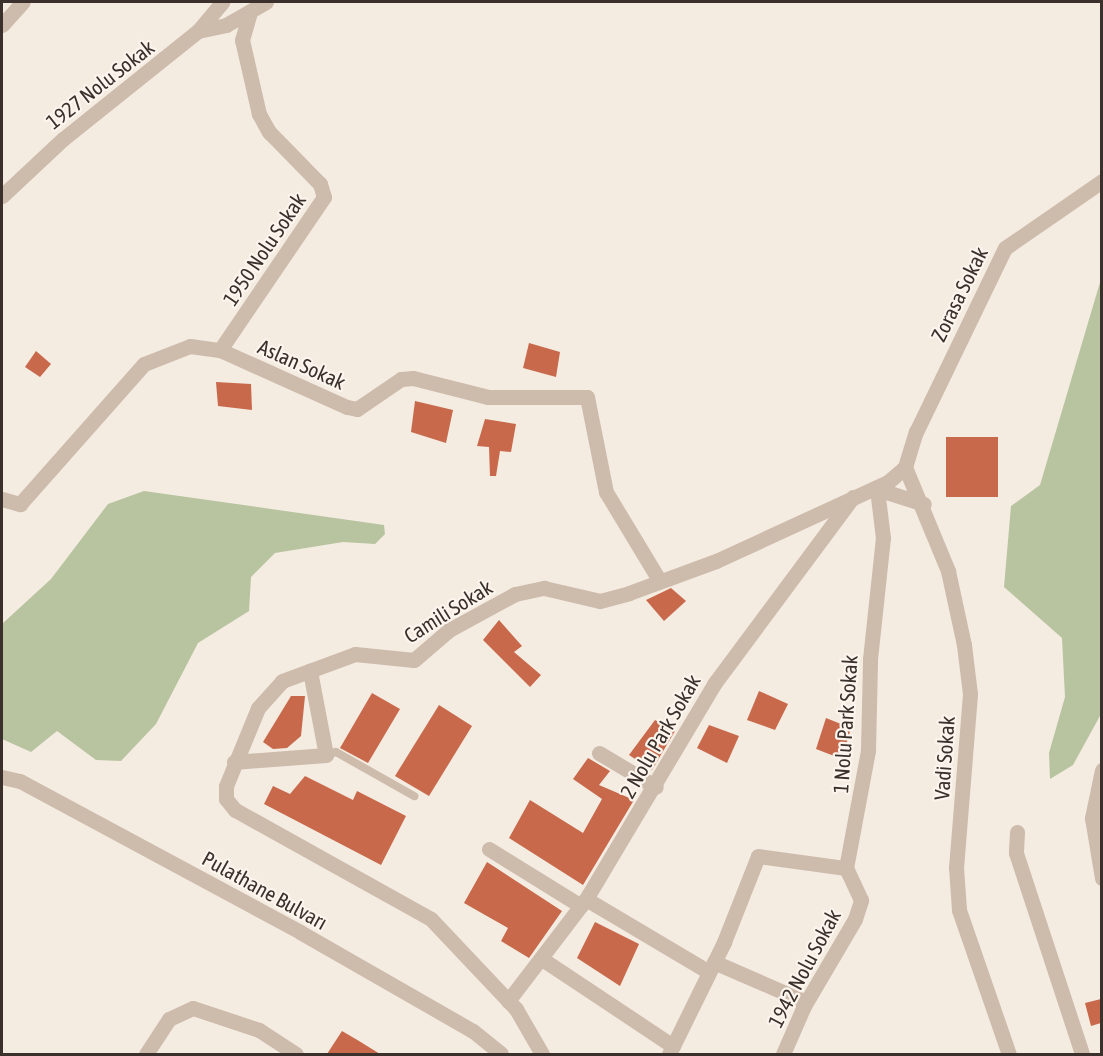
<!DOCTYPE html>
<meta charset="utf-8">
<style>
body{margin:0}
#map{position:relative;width:1103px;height:1056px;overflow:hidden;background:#f4ebe1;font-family:"Asap Condensed",sans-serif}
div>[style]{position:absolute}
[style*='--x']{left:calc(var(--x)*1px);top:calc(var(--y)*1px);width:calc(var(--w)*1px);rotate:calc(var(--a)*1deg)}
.green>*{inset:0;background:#b8c4a0}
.building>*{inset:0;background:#c8694b}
.service>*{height:8px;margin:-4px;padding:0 4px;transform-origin:4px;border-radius:4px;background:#cdbbac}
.minor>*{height:15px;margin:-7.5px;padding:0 7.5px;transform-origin:7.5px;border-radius:7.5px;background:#cdbbac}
.tertiary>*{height:15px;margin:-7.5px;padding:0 7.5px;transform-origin:7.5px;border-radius:7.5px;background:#cdbbac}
span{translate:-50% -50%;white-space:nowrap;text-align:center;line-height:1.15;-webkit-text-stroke:4.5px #fbf5ee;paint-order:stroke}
.street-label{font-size:21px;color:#3b302b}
.frame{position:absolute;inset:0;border:3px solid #3b302b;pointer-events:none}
</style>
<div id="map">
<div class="green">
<i style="clip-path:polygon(1101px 279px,1101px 714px,1073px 765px,1050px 779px,1049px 753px,1065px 697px,1062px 638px,1004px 587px,1011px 506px,1040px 485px)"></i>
<i style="clip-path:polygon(144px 491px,384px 525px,385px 534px,375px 544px,343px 542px,275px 553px,251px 577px,249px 611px,198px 643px,156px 724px,121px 761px,96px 760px,57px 731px,31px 752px,2px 739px,2px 624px,51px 579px,108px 504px)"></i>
</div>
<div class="building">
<i style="clip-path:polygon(529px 343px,560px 352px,556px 377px,523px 368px)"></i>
<i style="clip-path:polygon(36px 351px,51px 364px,40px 377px,25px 367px)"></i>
<i style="clip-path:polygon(216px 382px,251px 384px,252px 410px,218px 406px)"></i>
<i style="clip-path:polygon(415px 401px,453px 410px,446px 443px,411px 432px)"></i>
<i style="clip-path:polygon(485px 419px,516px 424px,511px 452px,500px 451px,496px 476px,490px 476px,489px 447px,477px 446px)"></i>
<i style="clip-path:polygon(946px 437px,998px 437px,998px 497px,946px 497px)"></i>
<i style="clip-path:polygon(671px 588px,686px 601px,664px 621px,646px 600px)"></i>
<i style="clip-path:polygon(499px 620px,522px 646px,514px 652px,541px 675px,530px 687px,483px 640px)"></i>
<i style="clip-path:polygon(759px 691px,788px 704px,775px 730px,747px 720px)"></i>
<i style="clip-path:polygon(372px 693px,400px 709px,368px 763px,340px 748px)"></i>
<i style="clip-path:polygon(291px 696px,305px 696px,301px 736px,287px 748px,273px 749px,263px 742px)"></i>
<i style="clip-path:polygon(439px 705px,472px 726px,429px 796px,395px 776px)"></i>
<i style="clip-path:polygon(826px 718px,851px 728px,842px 759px,816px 749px)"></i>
<i style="clip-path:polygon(655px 720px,675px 731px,652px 770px,629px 755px)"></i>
<i style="clip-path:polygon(709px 725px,739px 736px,727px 763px,697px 748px)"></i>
<i style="clip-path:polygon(588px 758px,610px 771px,599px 785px,634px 800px,583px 885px,509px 838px,530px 800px,583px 833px,602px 799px,573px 779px)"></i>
<i style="clip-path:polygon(305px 776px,353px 800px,357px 791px,406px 816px,381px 865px,264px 804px,273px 786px,290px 794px)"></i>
<i style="clip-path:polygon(487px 862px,562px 911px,529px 958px,501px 941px,508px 928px,464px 903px)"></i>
<i style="clip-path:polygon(595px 922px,639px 944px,620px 986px,577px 958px)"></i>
<i style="clip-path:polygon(1101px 999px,1101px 1023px,1091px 1026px,1085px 1003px)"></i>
<i style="clip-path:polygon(342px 1031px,359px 1041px,380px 1054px,327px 1054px)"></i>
</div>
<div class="service">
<i style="--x:326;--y:755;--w:10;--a:-17"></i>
<i style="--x:336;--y:752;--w:90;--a:29.4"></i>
</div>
<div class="minor">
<i style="--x:2;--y:25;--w:31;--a:-48"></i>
<i style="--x:198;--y:31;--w:29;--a:-12"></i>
<i style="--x:226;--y:25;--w:46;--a:-29.9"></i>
<i style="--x:2;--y:196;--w:83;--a:-43.1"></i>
<i style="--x:63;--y:139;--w:173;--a:-38.7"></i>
<i style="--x:198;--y:31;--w:38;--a:-50"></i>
<i style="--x:220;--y:350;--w:185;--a:-55.8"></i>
<i style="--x:324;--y:197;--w:14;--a:-107"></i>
<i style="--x:320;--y:184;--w:73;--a:-134.4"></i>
<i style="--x:269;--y:132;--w:21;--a:-119"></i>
<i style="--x:259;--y:114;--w:76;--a:-102.9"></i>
<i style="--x:242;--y:40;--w:29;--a:-74"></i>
<i style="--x:2;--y:499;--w:19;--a:16"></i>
<i style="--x:20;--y:504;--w:187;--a:-48.5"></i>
<i style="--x:144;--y:364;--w:49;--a:-21.4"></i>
<i style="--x:190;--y:346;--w:30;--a:8"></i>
<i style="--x:220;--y:350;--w:139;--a:24.2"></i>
<i style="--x:347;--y:407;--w:10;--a:11"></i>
<i style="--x:357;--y:409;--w:53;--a:-34.3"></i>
<i style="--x:401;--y:379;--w:12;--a:-5"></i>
<i style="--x:413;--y:378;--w:77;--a:14.2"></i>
<i style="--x:488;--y:397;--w:99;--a:0"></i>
<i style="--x:587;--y:397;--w:97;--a:78.7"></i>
<i style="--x:606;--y:492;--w:103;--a:58.9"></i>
<i style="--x:599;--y:753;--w:66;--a:30.8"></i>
<i style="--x:234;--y:762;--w:92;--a:-4.4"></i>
<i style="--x:326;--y:755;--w:86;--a:-100.8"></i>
<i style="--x:1017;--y:832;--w:21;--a:93"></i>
<i style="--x:1016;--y:853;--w:212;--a:71.8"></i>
<i style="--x:489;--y:849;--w:108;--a:31.8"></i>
<i style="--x:586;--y:899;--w:143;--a:30.7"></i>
<i style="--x:542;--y:959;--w:157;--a:33.6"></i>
<i style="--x:714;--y:962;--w:100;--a:23.5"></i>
<i style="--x:508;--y:1001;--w:128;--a:-52.6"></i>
<i style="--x:586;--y:899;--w:250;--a:-59.2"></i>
<i style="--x:714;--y:684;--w:233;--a:-53.4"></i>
<i style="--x:146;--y:1054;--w:42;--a:-56.7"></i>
<i style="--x:169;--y:1019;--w:26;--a:-25"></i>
<i style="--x:193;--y:1008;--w:70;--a:18.4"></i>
<i style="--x:259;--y:1030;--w:44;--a:33"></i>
<i style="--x:542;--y:1054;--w:52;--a:-120"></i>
<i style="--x:516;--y:1009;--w:124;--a:-133.4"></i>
<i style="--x:431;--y:919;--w:224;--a:-150.9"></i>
<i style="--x:235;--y:810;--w:14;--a:-129"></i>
<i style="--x:226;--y:799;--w:13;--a:-90"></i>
<i style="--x:226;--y:786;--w:84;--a:-67.7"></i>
<i style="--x:258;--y:708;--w:36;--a:-48"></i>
<i style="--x:282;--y:681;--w:78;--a:-20.3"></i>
<i style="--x:355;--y:654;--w:59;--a:5.8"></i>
<i style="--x:414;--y:660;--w:46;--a:-40.6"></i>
<i style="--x:449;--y:630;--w:75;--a:-28.6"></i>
<i style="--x:515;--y:594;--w:30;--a:-12"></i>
<i style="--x:544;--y:588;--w:57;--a:13.1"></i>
<i style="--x:600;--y:601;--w:30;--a:-15"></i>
<i style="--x:629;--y:593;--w:93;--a:-20.2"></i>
<i style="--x:716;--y:561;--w:189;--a:-24.7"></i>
<i style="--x:888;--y:482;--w:23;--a:-41"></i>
<i style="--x:905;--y:467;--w:37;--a:-73"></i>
<i style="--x:916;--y:432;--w:204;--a:-64.2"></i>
<i style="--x:1005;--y:248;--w:118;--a:-34.6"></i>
<i style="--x:669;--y:1054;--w:125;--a:-63.8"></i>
<i style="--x:724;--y:942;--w:92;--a:-68.4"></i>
<i style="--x:758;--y:856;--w:89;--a:7.8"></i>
<i style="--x:846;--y:868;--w:120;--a:-79.4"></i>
<i style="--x:868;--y:750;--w:91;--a:-88.7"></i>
<i style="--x:870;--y:659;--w:122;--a:-83.9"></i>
<i style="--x:883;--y:538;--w:49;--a:-97"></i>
<i style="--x:783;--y:1054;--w:52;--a:-66.4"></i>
<i style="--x:804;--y:1006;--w:101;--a:-59.6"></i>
<i style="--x:855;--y:919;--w:20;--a:-72"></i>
<i style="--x:861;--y:900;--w:35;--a:-115"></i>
</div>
<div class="tertiary">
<i style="--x:905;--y:467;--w:113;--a:67.5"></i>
<i style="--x:948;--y:571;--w:76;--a:77.8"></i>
<i style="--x:964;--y:645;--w:49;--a:83"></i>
<i style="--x:970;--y:694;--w:174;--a:94.6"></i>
<i style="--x:956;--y:867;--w:43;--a:86"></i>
<i style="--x:959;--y:910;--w:152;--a:70.9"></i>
<i style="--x:877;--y:489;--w:49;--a:17.7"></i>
<i style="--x:1102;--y:770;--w:49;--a:101.8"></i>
<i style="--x:1092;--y:818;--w:61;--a:80.5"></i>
<i style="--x:2;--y:777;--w:18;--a:13"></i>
<i style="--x:20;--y:781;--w:318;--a:28.3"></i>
<i style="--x:300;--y:932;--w:199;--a:29.8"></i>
<i style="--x:473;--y:1031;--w:36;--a:39"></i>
</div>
<div class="street-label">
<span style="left:100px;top:84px;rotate:-38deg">1927 Nolu Sokak</span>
<span style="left:264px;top:249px;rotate:-56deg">1950 Nolu Sokak</span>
<span style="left:959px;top:294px;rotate:-64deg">Zorasa Sokak</span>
<span style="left:302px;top:364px;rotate:24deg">Aslan Sokak</span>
<span style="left:448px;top:611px;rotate:-32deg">Camili Sokak</span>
<span style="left:845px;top:724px;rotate:-86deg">1 Nolu Park Sokak</span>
<span style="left:660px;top:736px;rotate:-60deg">2 Nolu Park Sokak</span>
<span style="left:944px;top:758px;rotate:-86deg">Vadi Sokak</span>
<span style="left:265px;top:890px;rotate:29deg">Pulathane Bulvarı</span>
<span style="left:804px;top:968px;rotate:-62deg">1942 Nolu Sokak</span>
</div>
<div class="frame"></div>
</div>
